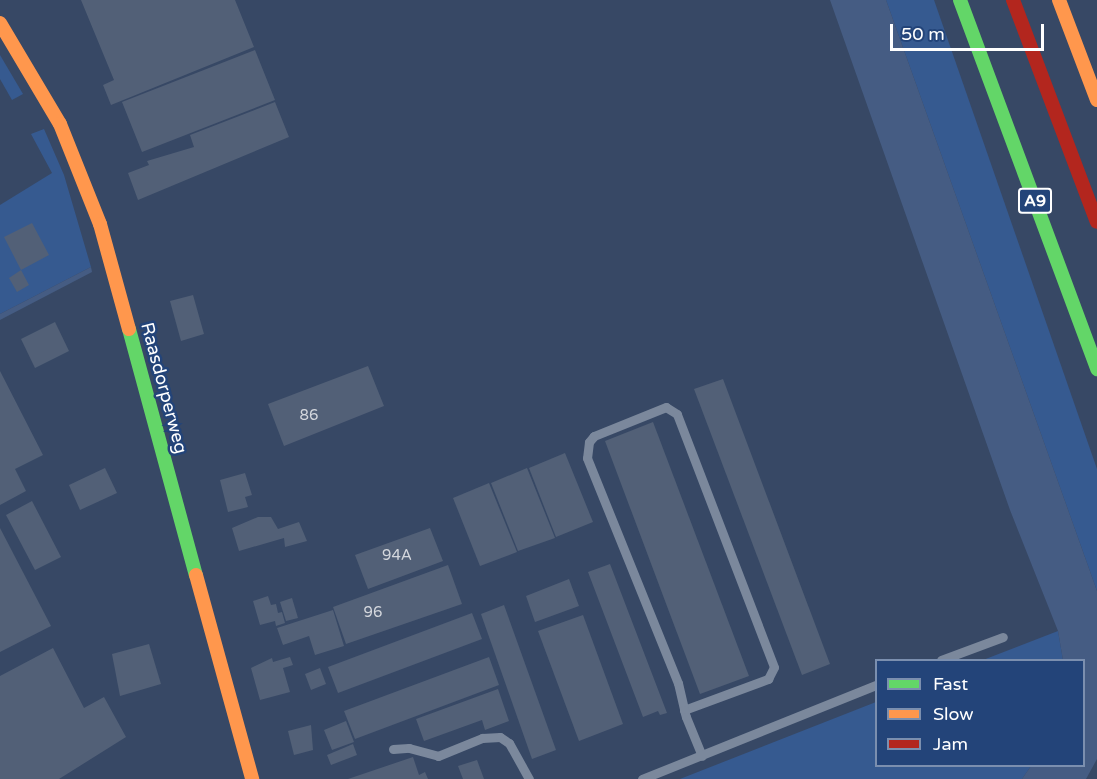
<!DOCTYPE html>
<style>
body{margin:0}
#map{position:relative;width:1097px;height:779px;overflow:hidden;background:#374865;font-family:"Varela Round",sans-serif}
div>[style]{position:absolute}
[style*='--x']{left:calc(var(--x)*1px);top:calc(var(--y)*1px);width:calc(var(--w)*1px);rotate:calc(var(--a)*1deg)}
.green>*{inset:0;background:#365a90}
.water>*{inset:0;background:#455c83}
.building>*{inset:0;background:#526077}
.lane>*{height:9px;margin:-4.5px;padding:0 4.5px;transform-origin:4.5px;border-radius:4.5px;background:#7b889c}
.fast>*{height:14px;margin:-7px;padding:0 7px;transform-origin:7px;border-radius:7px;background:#63d668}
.slow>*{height:14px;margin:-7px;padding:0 7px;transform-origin:7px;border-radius:7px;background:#ff974d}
.jam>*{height:14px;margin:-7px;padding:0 7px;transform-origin:7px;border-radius:7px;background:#b3261e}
span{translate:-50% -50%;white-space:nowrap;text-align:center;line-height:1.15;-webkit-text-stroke:5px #234479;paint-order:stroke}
.number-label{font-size:15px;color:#d4d7dd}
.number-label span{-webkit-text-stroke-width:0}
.shield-label span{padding:2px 4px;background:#234479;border:2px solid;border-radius:4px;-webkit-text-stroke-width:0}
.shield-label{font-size:16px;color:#fff;font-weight:700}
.street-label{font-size:18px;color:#fff}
.legend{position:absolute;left:875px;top:659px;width:210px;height:108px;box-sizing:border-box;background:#234479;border:2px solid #7b8faf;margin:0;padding:8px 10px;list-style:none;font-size:18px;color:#fff}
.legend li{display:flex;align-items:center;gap:12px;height:30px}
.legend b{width:30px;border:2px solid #7b8faf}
.scale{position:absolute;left:890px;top:24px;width:154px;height:27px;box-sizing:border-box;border:3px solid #fff;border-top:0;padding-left:8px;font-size:18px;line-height:21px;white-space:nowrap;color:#fff;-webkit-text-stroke:4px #234479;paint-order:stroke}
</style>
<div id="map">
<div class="green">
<i style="clip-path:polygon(886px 0,934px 0,1097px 469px,1097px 591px)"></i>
<i style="clip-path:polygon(0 55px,23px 94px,12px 100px,0 79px)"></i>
<i style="clip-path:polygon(44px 129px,64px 175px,91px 267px,0 314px,0 205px,52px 173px,31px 134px)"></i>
<i style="clip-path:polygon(1058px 631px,1063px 660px,983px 660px)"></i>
<i style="clip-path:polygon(876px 702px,876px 766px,1031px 766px,1022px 779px,680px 779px)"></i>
</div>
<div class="water">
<i style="clip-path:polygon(830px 0,886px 0,1097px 591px,1097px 759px,1086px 779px,1022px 779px,1031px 766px,1084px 766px,1084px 660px,1063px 660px,1058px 631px,1010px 510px)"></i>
<i style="clip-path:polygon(91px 267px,92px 272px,0 320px,0 314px)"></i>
</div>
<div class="building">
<i style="clip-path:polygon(81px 0,235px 0,254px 47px,111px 105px,103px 85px,114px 80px)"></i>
<i style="clip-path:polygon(255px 50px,275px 100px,142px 152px,122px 102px)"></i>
<i style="clip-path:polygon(275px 102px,289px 137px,138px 200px,128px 173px,149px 165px,147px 161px,194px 147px,190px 135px)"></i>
<i style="clip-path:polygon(32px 223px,49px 255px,21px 270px,4px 237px)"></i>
<i style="clip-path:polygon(21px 270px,29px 285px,17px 292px,9px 278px)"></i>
<i style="clip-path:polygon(193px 295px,204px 334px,181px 341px,170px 301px)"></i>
<i style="clip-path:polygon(55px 322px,69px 351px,35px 368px,21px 339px)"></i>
<i style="clip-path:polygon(368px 366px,384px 406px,284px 446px,268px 404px)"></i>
<i style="clip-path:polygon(0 371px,43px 455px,15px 469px,26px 491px,0 505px)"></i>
<i style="clip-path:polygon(723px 379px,830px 664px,802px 675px,694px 389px)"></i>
<i style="clip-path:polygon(653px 422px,749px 676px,700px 694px,605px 441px)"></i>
<i style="clip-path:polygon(565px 453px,593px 522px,556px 537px,529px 468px)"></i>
<i style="clip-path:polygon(105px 468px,117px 493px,80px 510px,69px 485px)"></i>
<i style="clip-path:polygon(527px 468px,555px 538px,518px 551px,491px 483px)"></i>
<i style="clip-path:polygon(245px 473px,252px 495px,245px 497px,248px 507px,228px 512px,220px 480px)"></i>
<i style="clip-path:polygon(489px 483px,517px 552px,480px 566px,453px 498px)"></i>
<i style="clip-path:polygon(32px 501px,61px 557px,35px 570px,6px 515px)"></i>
<i style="clip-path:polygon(258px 517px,271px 517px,278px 529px,299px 522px,307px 541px,285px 547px,284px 538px,239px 551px,232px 528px)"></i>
<i style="clip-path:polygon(0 528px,51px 626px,0 652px)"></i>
<i style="clip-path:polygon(430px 528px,443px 561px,368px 589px,355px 555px)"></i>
<i style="clip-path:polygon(610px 564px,667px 713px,660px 715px,658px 711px,643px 717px,588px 572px)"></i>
<i style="clip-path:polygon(448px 565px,462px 604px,346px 644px,333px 607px)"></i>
<i style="clip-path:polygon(569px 579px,579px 606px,535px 622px,526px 596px)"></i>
<i style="clip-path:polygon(268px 596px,271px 605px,276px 604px,278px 613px,282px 612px,285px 623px,276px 626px,275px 621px,260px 625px,253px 601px)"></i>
<i style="clip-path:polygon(292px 598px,298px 618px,286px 621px,280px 602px)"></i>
<i style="clip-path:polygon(504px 605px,556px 750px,532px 759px,481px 614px)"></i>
<i style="clip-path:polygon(333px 610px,344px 646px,315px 655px,309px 636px,283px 645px,277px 628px)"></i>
<i style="clip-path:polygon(472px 613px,482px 639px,338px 693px,328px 667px)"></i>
<i style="clip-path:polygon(583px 615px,623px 724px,579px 741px,538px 631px)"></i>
<i style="clip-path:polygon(149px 644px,161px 684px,120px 696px,112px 654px)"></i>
<i style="clip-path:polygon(53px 648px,84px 708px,104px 697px,126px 737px,59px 779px,0 779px,0 676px)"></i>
<i style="clip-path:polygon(290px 657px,293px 665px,283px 668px,290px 692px,260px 700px,251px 668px,272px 658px,273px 662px)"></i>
<i style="clip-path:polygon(489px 657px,499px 685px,355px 739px,344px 711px)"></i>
<i style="clip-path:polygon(320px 668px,326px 684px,311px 690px,305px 674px)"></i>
<i style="clip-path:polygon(498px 689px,509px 721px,485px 730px,482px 720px,424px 741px,416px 719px)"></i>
<i style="clip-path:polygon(346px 721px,354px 742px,332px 750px,324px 730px)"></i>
<i style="clip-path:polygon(311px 725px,313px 750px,294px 755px,288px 731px)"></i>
<i style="clip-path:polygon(353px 744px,357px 755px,331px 765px,327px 755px)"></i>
<i style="clip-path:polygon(413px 757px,419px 775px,425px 772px,428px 779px,348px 779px)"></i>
<i style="clip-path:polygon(477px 760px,484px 779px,463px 779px,458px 766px)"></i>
</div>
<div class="lane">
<i style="--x:941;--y:660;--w:66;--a:-20.4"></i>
<i style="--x:684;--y:710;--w:90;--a:-20.3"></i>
<i style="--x:768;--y:679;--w:13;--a:-63"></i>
<i style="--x:774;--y:667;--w:271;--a:-111"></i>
<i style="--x:677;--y:414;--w:13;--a:-148"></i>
<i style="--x:666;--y:407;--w:78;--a:158.1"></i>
<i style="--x:594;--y:436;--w:8;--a:130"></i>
<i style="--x:589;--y:442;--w:16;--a:97"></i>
<i style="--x:587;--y:458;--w:243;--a:68"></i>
<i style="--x:678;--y:683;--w:28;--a:77"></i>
<i style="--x:684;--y:710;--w:7;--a:74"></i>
<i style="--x:686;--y:717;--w:42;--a:67.7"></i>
<i style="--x:393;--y:749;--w:16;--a:-4"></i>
<i style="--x:409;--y:748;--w:30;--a:15"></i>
<i style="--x:438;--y:756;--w:48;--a:-22.2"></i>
<i style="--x:482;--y:738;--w:18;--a:-3"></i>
<i style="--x:500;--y:737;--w:11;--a:34"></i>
<i style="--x:509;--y:743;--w:41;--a:60.9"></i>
<i style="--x:642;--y:779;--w:252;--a:-21.9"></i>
</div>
<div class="fast">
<i style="--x:960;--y:0;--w:394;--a:69.6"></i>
<i style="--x:129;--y:329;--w:255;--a:74.8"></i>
</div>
<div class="slow">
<i style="--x:1059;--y:0;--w:107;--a:69.2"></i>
<i style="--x:0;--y:23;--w:117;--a:59.3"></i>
<i style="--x:60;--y:124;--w:108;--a:68.2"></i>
<i style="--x:100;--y:224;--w:109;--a:74.6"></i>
<i style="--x:196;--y:575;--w:212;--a:74.6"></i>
</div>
<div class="jam">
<i style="--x:1013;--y:0;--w:237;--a:69.3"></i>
</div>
<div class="number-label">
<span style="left:309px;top:416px">86</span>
<span style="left:397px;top:556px">94A</span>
<span style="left:373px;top:613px">96</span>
</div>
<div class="shield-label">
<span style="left:1035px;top:201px">A9</span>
</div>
<div class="street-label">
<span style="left:164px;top:388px;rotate:75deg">Raasdorperweg</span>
</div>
<ul class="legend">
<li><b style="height:8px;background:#63d668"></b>Fast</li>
<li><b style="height:8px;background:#ff974d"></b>Slow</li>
<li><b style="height:8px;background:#b3261e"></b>Jam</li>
</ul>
<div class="scale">50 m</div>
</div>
